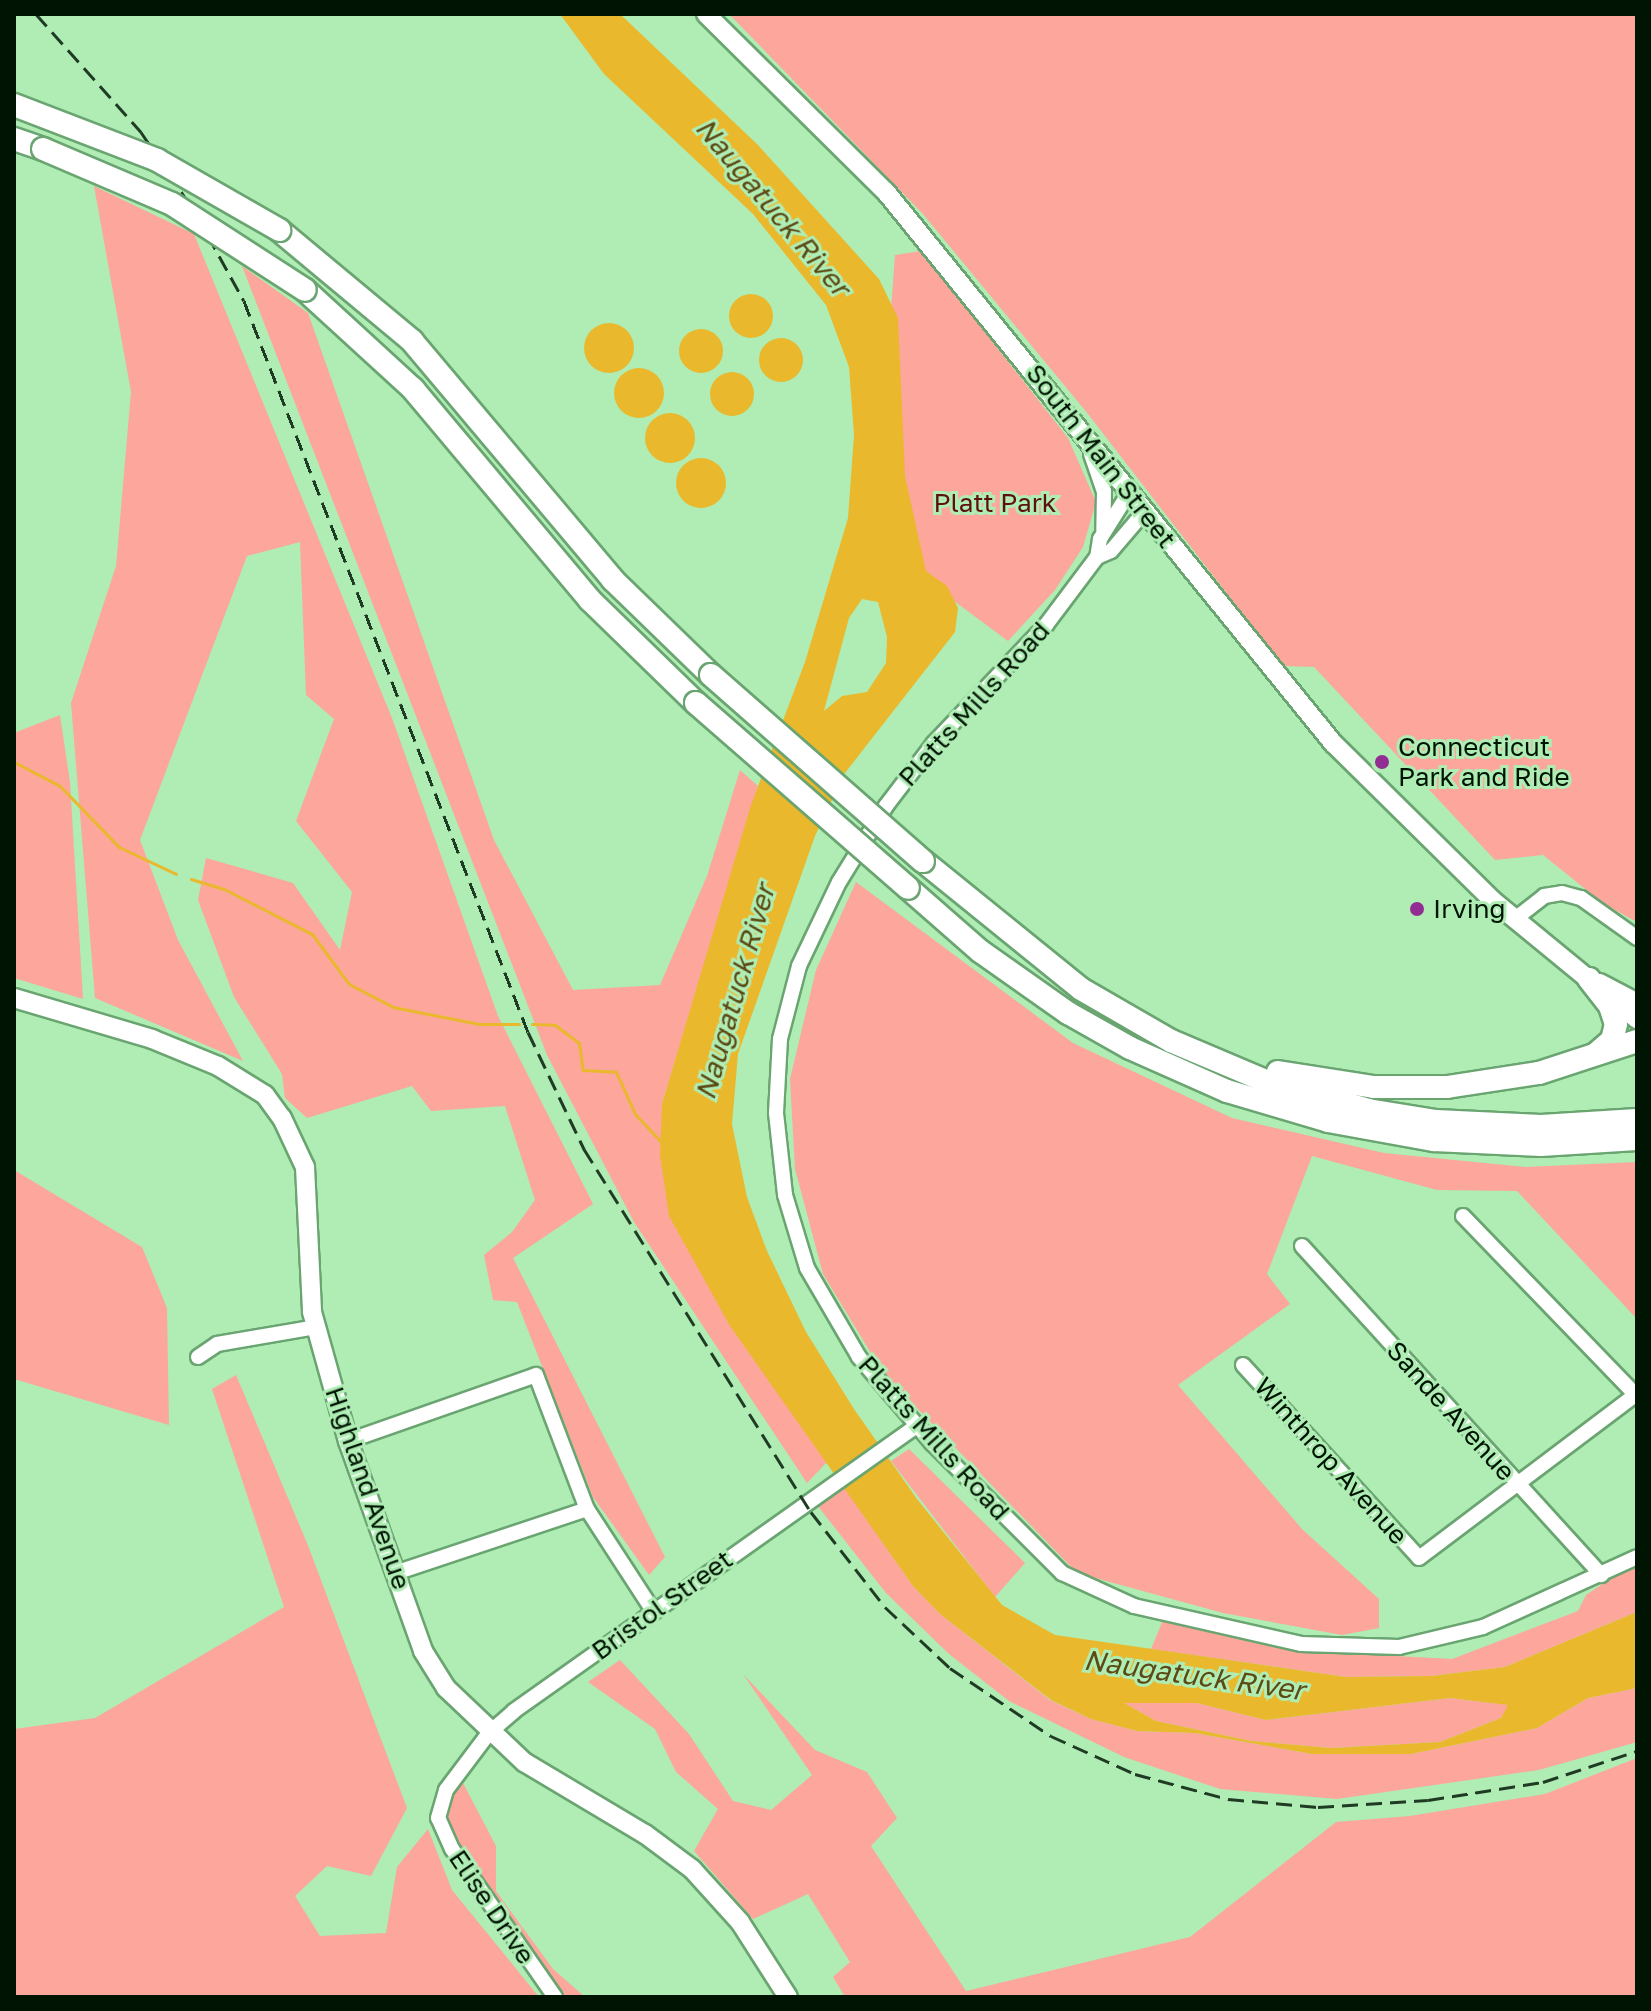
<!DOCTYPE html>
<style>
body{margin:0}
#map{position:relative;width:1651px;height:2011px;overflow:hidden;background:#afedb4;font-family:"Golos Text",sans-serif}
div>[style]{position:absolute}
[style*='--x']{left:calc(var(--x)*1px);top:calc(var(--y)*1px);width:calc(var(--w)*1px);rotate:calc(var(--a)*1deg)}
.green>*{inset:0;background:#fca69c}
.water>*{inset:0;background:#eab82d}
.round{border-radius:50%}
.stream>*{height:3px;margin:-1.5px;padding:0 1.5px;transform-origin:1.5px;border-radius:1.5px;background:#eab82d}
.roads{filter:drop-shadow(2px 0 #6aa571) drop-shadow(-2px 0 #6aa571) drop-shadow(0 2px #6aa571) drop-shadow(0 -2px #6aa571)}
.minor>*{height:14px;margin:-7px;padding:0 7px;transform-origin:7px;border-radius:7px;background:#fff}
.major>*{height:18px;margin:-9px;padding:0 9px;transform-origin:9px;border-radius:9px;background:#fff}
.highway>*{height:22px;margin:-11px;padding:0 11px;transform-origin:11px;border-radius:11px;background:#fff}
.rail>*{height:3px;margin-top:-1.5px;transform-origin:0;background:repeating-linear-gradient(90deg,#1f3b23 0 16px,transparent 0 24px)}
.bridges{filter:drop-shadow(2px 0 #6aa571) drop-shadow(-2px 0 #6aa571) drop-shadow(0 2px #6aa571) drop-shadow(0 -2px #6aa571)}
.highway-bridge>*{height:22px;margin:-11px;padding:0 11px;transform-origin:11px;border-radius:11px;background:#fff}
.dots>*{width:22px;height:22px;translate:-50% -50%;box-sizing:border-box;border:4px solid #afedb4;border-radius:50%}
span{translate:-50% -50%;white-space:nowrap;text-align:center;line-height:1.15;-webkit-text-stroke:6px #afedb4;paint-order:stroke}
.street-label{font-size:26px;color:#001403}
.park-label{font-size:26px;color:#5e100f}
.poi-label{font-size:26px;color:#001403}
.left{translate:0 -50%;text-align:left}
.water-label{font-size:28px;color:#5d4914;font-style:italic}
.frame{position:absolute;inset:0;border:16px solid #001403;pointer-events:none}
</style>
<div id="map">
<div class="green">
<i style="clip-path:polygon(729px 14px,1637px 14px,1637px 922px,1604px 904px,1543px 855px,1495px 860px,1314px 667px,1283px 666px,1088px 414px,923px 214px)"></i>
<i style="clip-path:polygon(94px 186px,194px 234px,392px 718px,498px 1016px,593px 1204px,513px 1258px,665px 1557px,649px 1575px,593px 1497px,517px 1302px,493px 1300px,484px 1255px,512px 1232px,535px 1200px,505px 1106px,431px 1111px,412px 1086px,307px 1118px,285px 1098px,282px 1074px,234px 997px,198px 900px,206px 858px,293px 883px,340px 950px,352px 892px,296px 821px,334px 719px,306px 695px,300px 542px,247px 556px,140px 840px,178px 940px,243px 1061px,95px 998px,71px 703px,116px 566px,131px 392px)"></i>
<i style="clip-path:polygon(921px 251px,1068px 438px,1096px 502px,1083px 547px,1055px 590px,1008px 641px,923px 578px,902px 522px,889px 337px,895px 255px)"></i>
<i style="clip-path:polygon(242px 266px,308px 313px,494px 840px,573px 990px,660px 985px,707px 876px,740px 770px,758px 786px,662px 1104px,780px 1393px,828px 1461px,807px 1483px,634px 1222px,547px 1055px)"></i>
<i style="clip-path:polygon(60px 715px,70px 782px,83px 999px,14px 978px,14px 733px)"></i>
<i style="clip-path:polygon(856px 882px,1073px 1043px,1232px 1118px,1384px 1153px,1525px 1167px,1637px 1162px,1637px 1319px,1517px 1191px,1437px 1190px,1312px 1156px,1267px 1274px,1290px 1304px,1178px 1385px,1302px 1529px,1379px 1599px,1379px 1628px,1342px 1635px,1223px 1613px,1077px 1573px,883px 1373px,823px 1274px,795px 1169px,790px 1079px,816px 970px)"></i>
<i style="clip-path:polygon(14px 1170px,142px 1247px,167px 1308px,169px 1425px,14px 1379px)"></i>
<i style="clip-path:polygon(236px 1375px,307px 1543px,407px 1808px,371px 1876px,327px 1866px,295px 1896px,320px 1936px,386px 1933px,397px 1867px,428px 1829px,452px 1890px,539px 1997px,14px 1997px,14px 1729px,95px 1718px,284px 1607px,212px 1389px)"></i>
<i style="clip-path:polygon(909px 1449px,1025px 1563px,995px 1597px,891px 1461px)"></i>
<i style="clip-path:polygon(844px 1487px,913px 1586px,940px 1614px,1050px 1700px,1091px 1719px,1137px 1731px,1195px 1733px,1312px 1754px,1411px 1754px,1537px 1728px,1588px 1698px,1637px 1688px,1637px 1742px,1539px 1770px,1337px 1799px,1220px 1789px,1124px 1757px,1009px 1701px,949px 1654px,886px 1593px,817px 1505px)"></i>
<i style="clip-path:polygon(1637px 1561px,1637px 1612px,1505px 1667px,1431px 1676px,1346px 1677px,1151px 1649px,1163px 1620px,1301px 1651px,1452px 1659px,1578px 1611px,1586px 1595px)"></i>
<i style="clip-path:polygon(620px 1660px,689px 1734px,733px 1801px,771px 1810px,812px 1775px,743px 1674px,815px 1750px,867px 1772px,897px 1818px,871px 1846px,966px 1991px,1190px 1937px,1336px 1822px,1410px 1816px,1545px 1794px,1637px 1758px,1637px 1997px,845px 1997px,833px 1977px,850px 1962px,808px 1894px,753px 1919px,694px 1851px,718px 1809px,676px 1772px,655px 1729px,588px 1682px)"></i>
<i style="clip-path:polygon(1450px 1698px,1509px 1705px,1501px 1718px,1440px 1742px,1331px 1748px,1251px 1741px,1156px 1721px,1122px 1702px,1197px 1703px,1266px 1720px)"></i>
<i style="clip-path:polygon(463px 1783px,496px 1846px,496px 1891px,553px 1969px,585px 1997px,566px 1997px,549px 1980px,490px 1899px,445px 1824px,449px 1800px)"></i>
</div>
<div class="water">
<i style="clip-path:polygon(evenodd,560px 14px,620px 14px,758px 145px,879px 279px,898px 318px,905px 476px,926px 571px,947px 586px,958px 608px,955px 632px,845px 773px,815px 836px,738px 1054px,732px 1124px,747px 1197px,767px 1251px,806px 1332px,854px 1409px,917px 1499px,1002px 1605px,1055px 1635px,1346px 1677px,1431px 1676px,1505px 1667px,1637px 1612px,1637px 1688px,1588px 1698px,1537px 1728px,1411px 1754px,1312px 1754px,1195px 1733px,1137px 1731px,1091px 1719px,1051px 1700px,940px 1614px,913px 1586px,730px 1326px,669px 1216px,660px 1155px,662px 1104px,751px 805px,805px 662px,848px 518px,854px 435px,849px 367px,826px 305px,753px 214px,604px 74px,560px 14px,862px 599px,878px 602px,887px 637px,886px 663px,867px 692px,842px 696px,824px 711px,849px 618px,862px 599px,560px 14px,1450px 1698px,1508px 1705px,1501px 1718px,1440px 1742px,1331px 1748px,1251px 1741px,1156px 1721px,1124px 1703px,1197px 1703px,1266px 1720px,1450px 1698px)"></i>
<i class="round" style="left:729px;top:294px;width:44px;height:44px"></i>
<i class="round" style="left:584px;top:323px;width:50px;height:50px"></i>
<i class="round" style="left:679px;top:329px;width:44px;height:44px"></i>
<i class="round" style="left:759px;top:338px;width:44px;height:44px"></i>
<i class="round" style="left:614px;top:368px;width:50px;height:50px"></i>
<i class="round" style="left:710px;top:372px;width:44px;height:44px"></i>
<i class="round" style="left:645px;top:413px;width:50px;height:50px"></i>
<i class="round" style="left:676px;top:458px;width:50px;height:50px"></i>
</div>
<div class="stream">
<i style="--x:16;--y:763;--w:50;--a:27.6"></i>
<i style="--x:60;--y:786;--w:85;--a:46"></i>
<i style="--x:119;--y:847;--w:63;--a:25.3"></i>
<i style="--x:191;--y:879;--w:34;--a:17"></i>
<i style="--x:224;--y:889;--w:99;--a:27.1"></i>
<i style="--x:312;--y:934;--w:62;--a:53.5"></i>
<i style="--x:349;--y:984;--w:50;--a:27.6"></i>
<i style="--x:393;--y:1007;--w:88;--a:11.2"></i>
<i style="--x:479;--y:1024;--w:40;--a:0"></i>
<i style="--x:532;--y:1024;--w:23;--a:2"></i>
<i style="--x:555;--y:1025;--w:30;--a:37"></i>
<i style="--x:579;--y:1043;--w:27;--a:82"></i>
<i style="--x:583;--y:1070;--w:33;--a:3"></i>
<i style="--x:616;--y:1072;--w:46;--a:65.7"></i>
<i style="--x:635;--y:1114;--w:41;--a:47"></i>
</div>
<div class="roads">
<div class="minor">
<i style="--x:1091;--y:454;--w:39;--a:71"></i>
<i style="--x:1104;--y:491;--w:39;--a:91"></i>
<i style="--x:1130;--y:491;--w:57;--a:122"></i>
<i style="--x:1100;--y:539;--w:18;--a:99"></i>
<i style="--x:1097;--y:557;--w:85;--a:126.9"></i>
<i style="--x:1046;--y:625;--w:163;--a:133.5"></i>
<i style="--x:934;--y:743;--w:79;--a:127.3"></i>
<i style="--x:886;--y:806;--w:89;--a:121.7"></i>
<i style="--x:839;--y:882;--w:93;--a:115.5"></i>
<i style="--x:799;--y:966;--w:75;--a:104.6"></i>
<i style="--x:780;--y:1039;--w:74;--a:93.1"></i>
<i style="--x:776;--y:1113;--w:82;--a:83.7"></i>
<i style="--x:785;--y:1195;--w:76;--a:73.2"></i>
<i style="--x:807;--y:1268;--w:103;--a:59.7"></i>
<i style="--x:859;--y:1357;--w:113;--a:49.7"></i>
<i style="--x:932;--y:1443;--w:184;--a:45"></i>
<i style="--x:1062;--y:1573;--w:79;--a:24.6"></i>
<i style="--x:1134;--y:1606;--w:171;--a:12.8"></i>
<i style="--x:1301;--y:1644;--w:98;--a:1.8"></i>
<i style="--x:1399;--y:1647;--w:86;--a:-13.4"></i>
<i style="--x:1483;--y:1627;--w:169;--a:-24.4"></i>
<i style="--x:1097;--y:557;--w:15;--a:-23"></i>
<i style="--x:1111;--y:551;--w:52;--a:-49.6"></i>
<i style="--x:1515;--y:919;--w:37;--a:-38"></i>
<i style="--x:1544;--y:896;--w:18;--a:-9"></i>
<i style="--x:1562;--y:893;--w:20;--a:15"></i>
<i style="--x:1581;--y:898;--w:69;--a:35.5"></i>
<i style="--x:1463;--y:1216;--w:250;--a:46"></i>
<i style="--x:1302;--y:1246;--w:445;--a:47.7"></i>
<i style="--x:198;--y:1357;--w:23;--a:-34"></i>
<i style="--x:217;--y:1344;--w:100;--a:-9.7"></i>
<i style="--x:1243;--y:1365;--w:261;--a:47.6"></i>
<i style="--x:1419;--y:1558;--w:273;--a:-37"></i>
<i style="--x:348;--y:1441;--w:199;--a:-19.3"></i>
<i style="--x:536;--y:1375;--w:143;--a:69.2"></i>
<i style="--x:587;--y:1509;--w:123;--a:57"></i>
<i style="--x:398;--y:1572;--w:199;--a:-18.4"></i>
<i style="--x:555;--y:1997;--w:180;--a:-124.8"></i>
<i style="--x:452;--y:1849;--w:34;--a:-114"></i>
<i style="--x:438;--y:1818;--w:29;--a:-74"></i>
<i style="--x:446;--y:1790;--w:71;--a:-53"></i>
<i style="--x:489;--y:1733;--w:33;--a:-41"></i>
<i style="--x:514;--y:1711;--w:493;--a:-35.3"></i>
</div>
<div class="major">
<i style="--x:706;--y:14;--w:253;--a:44.7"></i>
<i style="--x:886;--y:192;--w:710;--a:50.95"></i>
<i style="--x:1333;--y:743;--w:223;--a:44.6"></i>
<i style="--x:1492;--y:900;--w:188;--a:39.4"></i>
<i style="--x:14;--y:998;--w:144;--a:16.5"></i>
<i style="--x:152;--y:1039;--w:71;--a:22.2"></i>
<i style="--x:218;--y:1066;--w:55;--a:31.7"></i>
<i style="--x:265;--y:1095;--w:29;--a:54"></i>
<i style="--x:282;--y:1118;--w:54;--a:64.9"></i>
<i style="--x:305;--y:1167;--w:145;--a:87.2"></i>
<i style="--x:312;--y:1312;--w:134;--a:74.4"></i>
<i style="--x:348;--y:1441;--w:223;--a:70.3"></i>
<i style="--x:423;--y:1651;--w:44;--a:58.1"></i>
<i style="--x:446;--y:1688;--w:108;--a:43.5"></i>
<i style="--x:524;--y:1762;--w:141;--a:30.8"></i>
<i style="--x:645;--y:1834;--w:59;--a:36.7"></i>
<i style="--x:692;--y:1869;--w:72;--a:47.8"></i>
<i style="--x:740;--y:1922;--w:89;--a:57.4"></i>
</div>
<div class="highway">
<i style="--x:14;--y:139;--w:31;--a:19"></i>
<i style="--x:279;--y:230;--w:173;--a:39.8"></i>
<i style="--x:412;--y:341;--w:312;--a:49.9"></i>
<i style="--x:613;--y:580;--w:136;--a:44.1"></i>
<i style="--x:305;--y:290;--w:147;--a:42.5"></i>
<i style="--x:413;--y:389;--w:275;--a:50"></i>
<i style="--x:590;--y:600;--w:148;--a:44.2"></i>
<i style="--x:923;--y:861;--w:203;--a:39"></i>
<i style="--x:1081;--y:989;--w:104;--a:30"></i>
<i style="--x:1171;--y:1041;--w:105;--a:22.9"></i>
<i style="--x:1268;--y:1082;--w:104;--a:15.6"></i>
<i style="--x:1368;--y:1110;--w:69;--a:9.2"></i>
<i style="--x:1436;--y:1121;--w:105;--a:2.7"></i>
<i style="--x:1541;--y:1126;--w:96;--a:-3.6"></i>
<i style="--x:908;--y:888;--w:96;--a:41.2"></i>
<i style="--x:980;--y:951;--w:108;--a:35.2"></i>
<i style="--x:1068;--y:1013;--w:71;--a:29.4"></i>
<i style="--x:1130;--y:1048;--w:106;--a:23.9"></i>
<i style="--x:1227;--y:1091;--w:105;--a:16.5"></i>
<i style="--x:1328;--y:1121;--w:108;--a:10.2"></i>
<i style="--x:1434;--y:1140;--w:107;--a:2.7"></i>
<i style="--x:1541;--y:1145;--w:96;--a:-3.6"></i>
<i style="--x:1589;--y:979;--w:34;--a:52"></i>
<i style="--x:1610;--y:1006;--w:19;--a:72"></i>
<i style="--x:1616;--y:1024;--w:16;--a:104"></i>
<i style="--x:1612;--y:1040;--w:20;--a:139"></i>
<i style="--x:1599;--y:985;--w:43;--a:27.8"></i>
<i style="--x:1278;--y:1072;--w:97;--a:8.9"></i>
<i style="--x:1374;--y:1087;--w:73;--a:0"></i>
<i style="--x:1447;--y:1087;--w:93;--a:-8.7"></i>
<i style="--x:1539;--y:1073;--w:103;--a:-18.1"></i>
</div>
</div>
<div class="rail">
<i style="--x:36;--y:14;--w:158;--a:48.3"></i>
<i style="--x:141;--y:132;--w:99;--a:56.1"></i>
<i style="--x:196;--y:214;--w:99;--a:61.1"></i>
<i style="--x:244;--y:301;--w:784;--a:68.77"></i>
<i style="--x:528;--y:1032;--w:130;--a:64.4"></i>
<i style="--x:584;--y:1149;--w:428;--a:58"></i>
<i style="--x:811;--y:1512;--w:120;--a:52.1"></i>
<i style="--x:885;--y:1607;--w:89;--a:43.2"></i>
<i style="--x:950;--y:1668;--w:122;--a:34"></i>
<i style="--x:1051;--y:1736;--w:92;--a:24.3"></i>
<i style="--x:1135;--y:1774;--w:96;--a:15"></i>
<i style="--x:1228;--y:1799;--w:90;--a:5.1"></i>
<i style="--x:1318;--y:1807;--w:110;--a:-3.6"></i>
<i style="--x:1428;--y:1800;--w:116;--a:-8.9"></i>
<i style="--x:1543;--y:1782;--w:99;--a:-18.3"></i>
</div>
<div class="bridges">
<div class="highway-bridge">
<i style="--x:14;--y:105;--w:153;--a:21"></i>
<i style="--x:157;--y:160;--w:141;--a:29.8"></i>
<i style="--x:43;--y:149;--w:140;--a:23.1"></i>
<i style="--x:172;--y:204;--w:158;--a:32.9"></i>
<i style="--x:711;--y:675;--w:282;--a:41.3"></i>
<i style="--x:696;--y:703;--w:281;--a:41.1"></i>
</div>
</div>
<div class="dots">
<i style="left:1382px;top:762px;background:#912d93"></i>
<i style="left:1417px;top:909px;background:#912d93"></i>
</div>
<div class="street-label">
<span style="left:1101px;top:456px;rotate:52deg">South Main Street</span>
<span style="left:974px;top:704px;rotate:-48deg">Platts Mills Road</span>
<span style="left:1451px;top:1411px;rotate:48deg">Sande Avenue</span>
<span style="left:934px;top:1438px;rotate:48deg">Platts Mills Road</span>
<span style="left:1331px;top:1461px;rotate:48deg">Winthrop Avenue</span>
<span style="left:368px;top:1488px;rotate:71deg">Highland Avenue</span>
<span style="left:662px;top:1605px;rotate:-36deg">Bristol Street</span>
<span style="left:492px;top:1907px;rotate:56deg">Elise Drive</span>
</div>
<div class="park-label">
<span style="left:995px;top:503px">Platt Park</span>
</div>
<div class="poi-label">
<span class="left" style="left:1398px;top:762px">Connecticut<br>Park and Ride</span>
<span class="left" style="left:1433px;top:909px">Irving</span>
</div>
<div class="water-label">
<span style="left:773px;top:207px;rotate:50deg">Naugatuck River</span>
<span style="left:735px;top:992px;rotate:-74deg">Naugatuck River</span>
<span style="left:1194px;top:1675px;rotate:8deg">Naugatuck River</span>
</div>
<div class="frame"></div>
</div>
